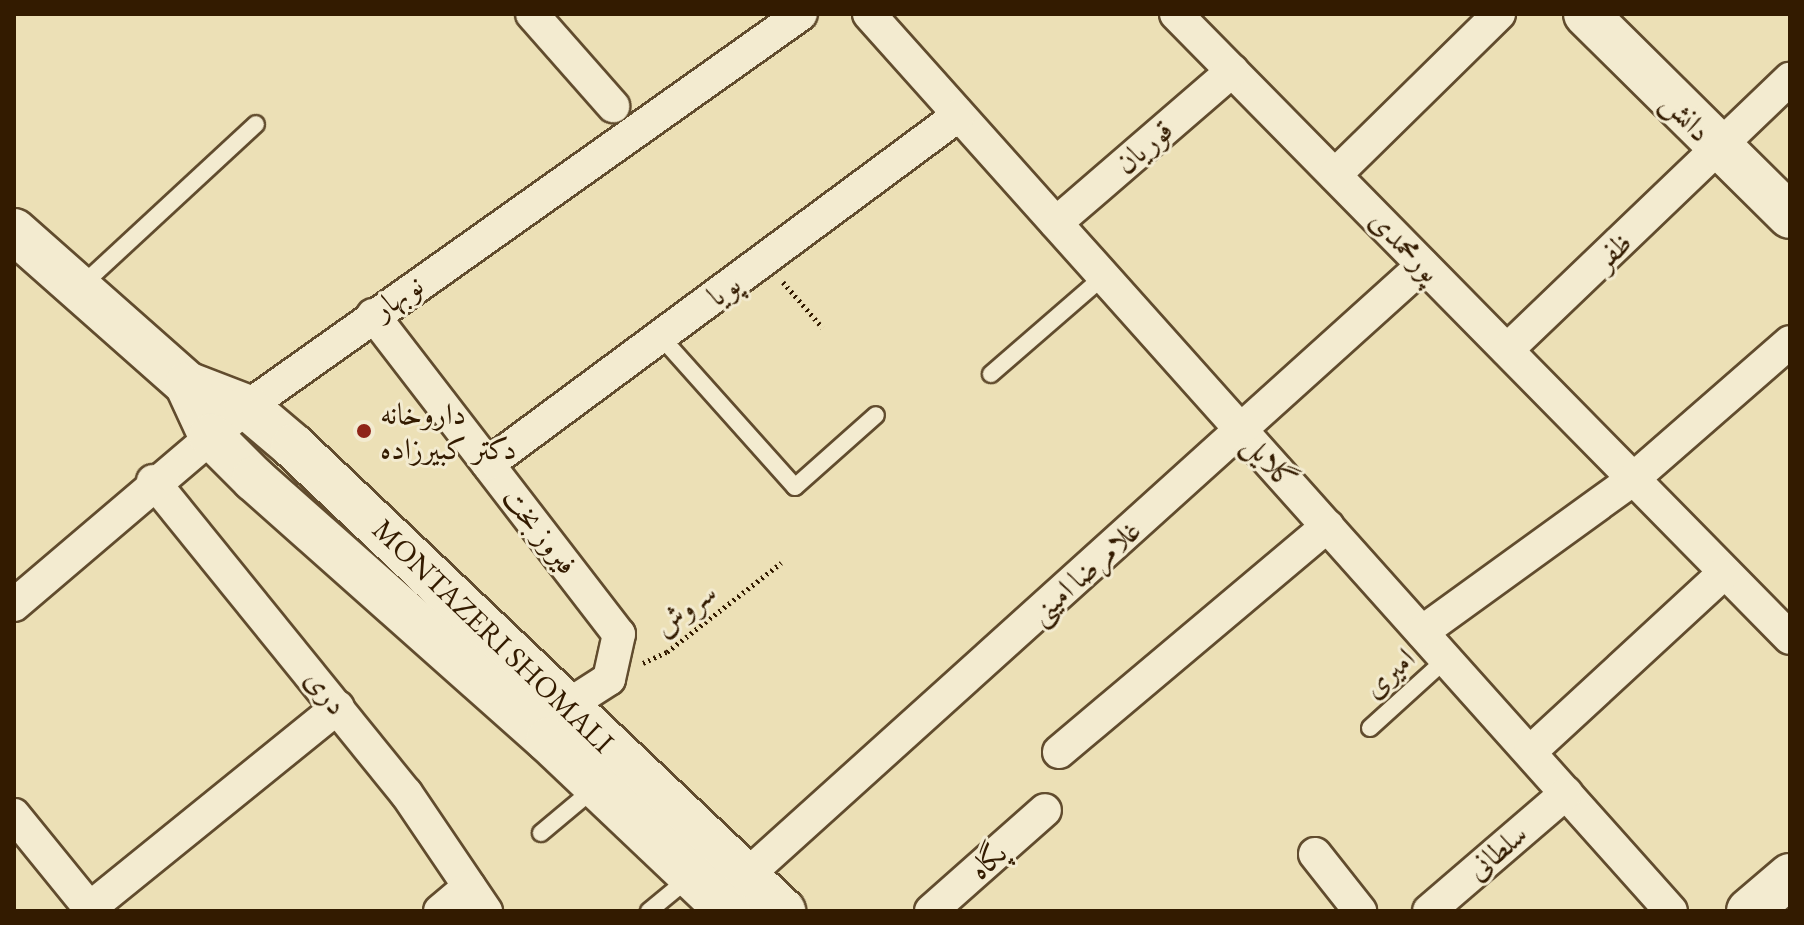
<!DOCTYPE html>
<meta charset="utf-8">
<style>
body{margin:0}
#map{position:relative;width:1804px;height:925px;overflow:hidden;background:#ece0b6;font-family:"EB Garamond",Amiri,serif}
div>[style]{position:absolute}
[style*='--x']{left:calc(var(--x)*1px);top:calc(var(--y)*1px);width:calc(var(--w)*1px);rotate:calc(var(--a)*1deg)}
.path>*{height:5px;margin-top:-2.5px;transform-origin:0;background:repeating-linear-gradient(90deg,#331b00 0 2px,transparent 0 6px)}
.roads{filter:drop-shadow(2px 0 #614c2e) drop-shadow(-2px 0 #614c2e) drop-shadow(0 2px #614c2e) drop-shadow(0 -2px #614c2e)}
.lane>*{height:16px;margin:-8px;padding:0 8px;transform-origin:8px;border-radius:8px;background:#f3ebd0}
.street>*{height:32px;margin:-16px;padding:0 16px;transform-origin:16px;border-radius:16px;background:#f3ebd0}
.secondary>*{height:44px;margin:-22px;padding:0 22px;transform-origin:22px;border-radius:22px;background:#f3ebd0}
.dots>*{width:22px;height:22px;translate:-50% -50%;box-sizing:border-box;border:4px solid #f3ebd0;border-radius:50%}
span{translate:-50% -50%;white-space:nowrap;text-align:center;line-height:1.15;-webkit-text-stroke:6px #f3ebd0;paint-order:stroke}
.street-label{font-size:30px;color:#331b00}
.poi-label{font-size:30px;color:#331b00}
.left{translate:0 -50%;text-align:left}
.frame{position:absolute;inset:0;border:16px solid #331b00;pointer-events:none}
</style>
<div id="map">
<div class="path">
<i style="--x:783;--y:282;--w:60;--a:49.1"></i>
<i style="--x:643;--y:663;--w:26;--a:-25"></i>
<i style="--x:667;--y:652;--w:145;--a:-38"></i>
</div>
<div class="roads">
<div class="lane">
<i style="--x:79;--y:288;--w:241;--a:-42.8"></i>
<i style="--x:661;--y:337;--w:201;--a:48.2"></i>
<i style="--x:795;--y:487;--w:108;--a:-41.6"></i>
<i style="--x:991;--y:374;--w:150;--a:-40.9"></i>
<i style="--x:1370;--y:728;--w:103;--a:-42.2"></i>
<i style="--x:541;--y:833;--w:72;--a:-39.9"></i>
<i style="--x:649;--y:911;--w:52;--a:-39.5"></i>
</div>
<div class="street">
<i style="--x:532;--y:14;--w:123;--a:48.6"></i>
<i style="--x:869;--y:14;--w:1203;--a:48.2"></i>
<i style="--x:1176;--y:14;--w:875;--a:45.46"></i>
<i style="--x:1335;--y:175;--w:230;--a:-44.5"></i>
<i style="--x:1056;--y:223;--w:233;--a:-40.8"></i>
<i style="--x:373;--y:315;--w:403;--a:52.4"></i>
<i style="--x:619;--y:634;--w:46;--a:102.5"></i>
<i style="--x:609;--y:679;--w:50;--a:147.3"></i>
<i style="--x:1507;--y:350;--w:392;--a:-43.8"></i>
<i style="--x:488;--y:464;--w:586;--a:-36.54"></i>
<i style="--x:153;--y:481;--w:402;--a:51"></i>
<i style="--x:406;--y:793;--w:143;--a:55.9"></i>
<i style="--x:14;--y:605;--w:306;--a:-40.4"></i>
<i style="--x:247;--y:407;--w:679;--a:-35.35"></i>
<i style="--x:1422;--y:632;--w:261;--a:-35.9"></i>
<i style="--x:1633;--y:479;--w:208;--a:-41.1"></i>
<i style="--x:1059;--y:752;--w:351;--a:-40.1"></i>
<i style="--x:1530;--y:752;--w:265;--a:-42.7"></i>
<i style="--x:14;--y:815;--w:124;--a:50.9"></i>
<i style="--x:1315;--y:854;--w:73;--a:51.7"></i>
<i style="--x:745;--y:877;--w:913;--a:-42.07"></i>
<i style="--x:90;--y:908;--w:319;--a:-39"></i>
<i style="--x:440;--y:911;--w:38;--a:-40"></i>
<i style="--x:931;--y:911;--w:152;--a:-41.5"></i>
<i style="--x:1429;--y:911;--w:181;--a:-40.7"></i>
</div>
<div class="secondary">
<i style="--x:1586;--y:14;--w:287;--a:44.7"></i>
<i style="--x:14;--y:231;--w:231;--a:41.5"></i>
<i style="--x:187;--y:384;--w:64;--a:21"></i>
<i style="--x:247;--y:407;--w:60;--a:40.3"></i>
<i style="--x:293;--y:446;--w:676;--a:43.5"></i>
<i style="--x:187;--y:384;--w:57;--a:65.2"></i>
<i style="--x:211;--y:436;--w:61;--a:45"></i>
<i style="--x:254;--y:479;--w:393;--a:41.6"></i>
<i style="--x:548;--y:740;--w:248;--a:43.5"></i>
<i style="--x:1749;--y:911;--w:54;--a:-40.5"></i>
</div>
</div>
<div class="dots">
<i style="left:364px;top:431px;background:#8f2418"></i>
</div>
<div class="street-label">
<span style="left:1686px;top:117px;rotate:46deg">دانش</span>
<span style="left:1144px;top:147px;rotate:-41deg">قوریان</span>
<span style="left:1405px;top:246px;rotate:46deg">پورمحمدی</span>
<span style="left:1613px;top:251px;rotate:-43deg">ظفر</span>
<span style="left:724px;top:290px;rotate:-37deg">پویا</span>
<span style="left:398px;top:297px;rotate:-35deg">نوبهار</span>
<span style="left:1270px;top:462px;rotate:48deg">گلایل</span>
<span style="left:540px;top:531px;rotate:52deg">فیروز بخت</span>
<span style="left:1085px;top:572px;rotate:-42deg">غلامرضا امینی</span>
<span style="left:685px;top:609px;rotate:-37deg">سروش</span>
<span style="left:493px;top:636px;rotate:44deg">MONTAZERI SHOMALI</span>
<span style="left:1389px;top:673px;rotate:-42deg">امیری</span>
<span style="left:326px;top:692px;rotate:52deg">دری</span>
<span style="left:1497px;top:852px;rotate:-41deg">سلطانی</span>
<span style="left:988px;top:861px;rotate:-42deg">پگاه</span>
</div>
<div class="poi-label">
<span class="left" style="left:380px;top:431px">داروخانه<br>دکتر کبیرزاده</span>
</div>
<div class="frame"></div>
</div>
